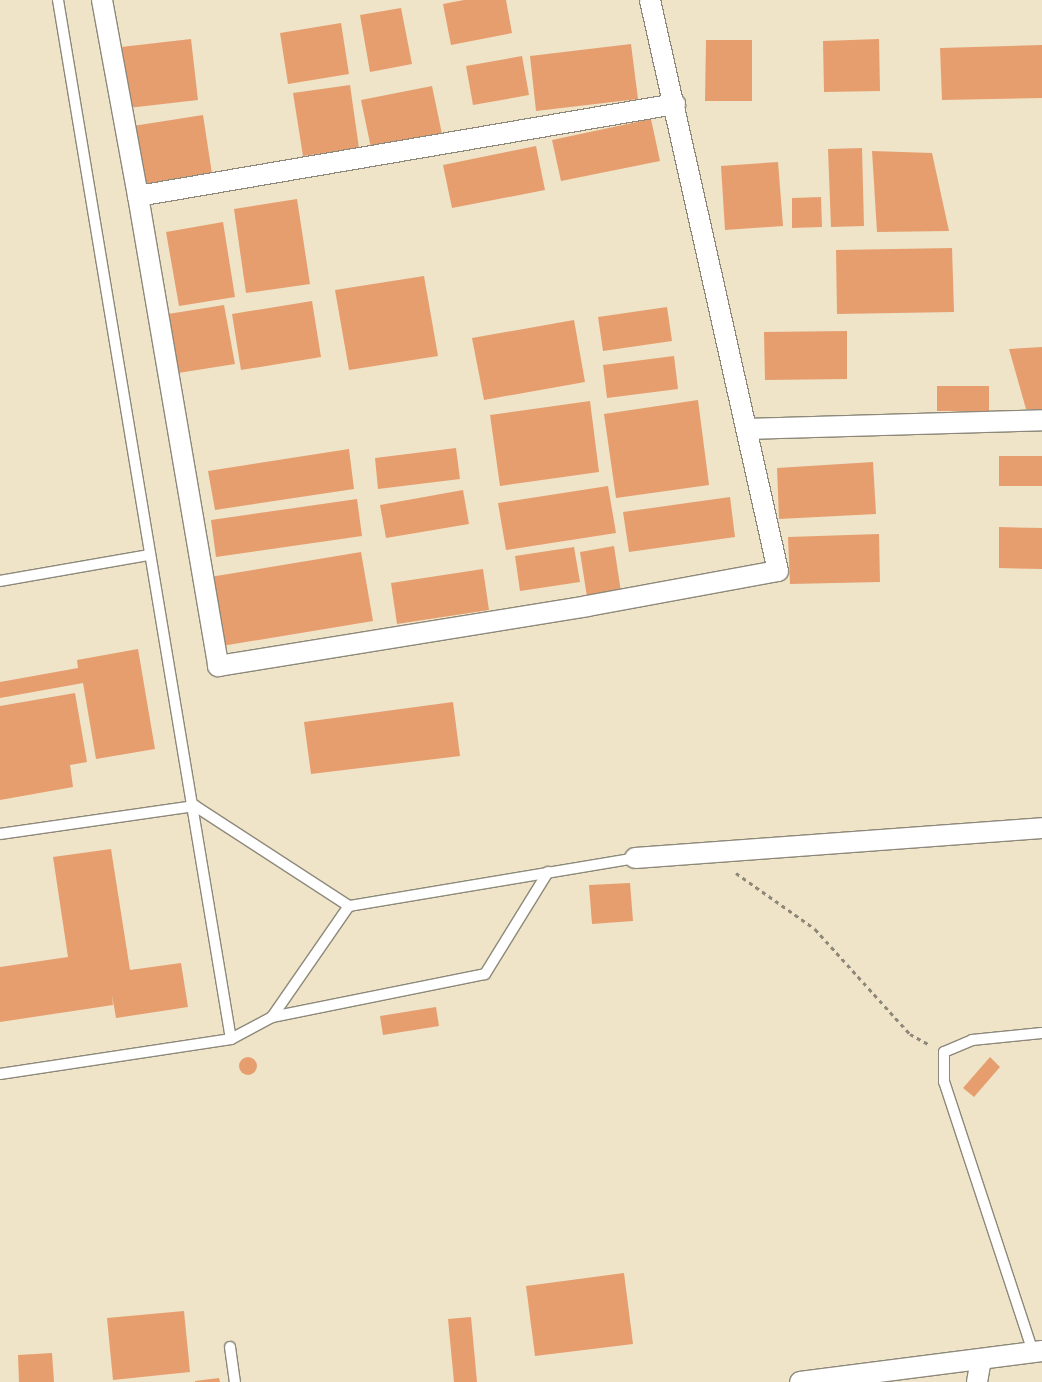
<!DOCTYPE html>
<style>
body{margin:0}
#map{position:relative;width:1042px;height:1382px;overflow:hidden;background:#efe4c8;font-family:"Libre Caslon Text",serif}
div>[style]{position:absolute}
[style*='--x']{left:calc(var(--x)*1px);top:calc(var(--y)*1px);width:calc(var(--w)*1px);rotate:calc(var(--a)*1deg)}
.building>*{inset:0;background:#e69e6f}
.round{border-radius:50%}
.path>*{height:3px;margin-top:-1.5px;transform-origin:0;background:repeating-linear-gradient(90deg,#8d887a 0 4px,transparent 0 8px)}
.roads{filter:drop-shadow(1px 0 #8d887a) drop-shadow(-1px 0 #8d887a) drop-shadow(0 1px #8d887a) drop-shadow(0 -1px #8d887a)}
.lane>*{height:10px;margin:-5px;padding:0 5px;transform-origin:5px;border-radius:5px;background:#fff}
.street>*{height:20px;margin:-10px;padding:0 10px;transform-origin:10px;border-radius:10px;background:#fff}
span{translate:-50% -50%;white-space:nowrap;text-align:center;line-height:1.15;-webkit-text-stroke:4.5px #fff;paint-order:stroke}
</style>
<div id="map">
<div class="building">
<i style="clip-path:polygon(464px 0,506px 0,512px 33px,451px 45px,443px 4px)"></i>
<i style="clip-path:polygon(401px 8px,412px 64px,370px 72px,360px 15px)"></i>
<i style="clip-path:polygon(341px 23px,349px 74px,288px 84px,280px 33px)"></i>
<i style="clip-path:polygon(191px 39px,198px 100px,128px 108px,121px 47px)"></i>
<i style="clip-path:polygon(879px 39px,880px 91px,824px 92px,823px 41px)"></i>
<i style="clip-path:polygon(706px 40px,752px 40px,752px 101px,705px 101px)"></i>
<i style="clip-path:polygon(631px 44px,638px 99px,536px 111px,530px 56px)"></i>
<i style="clip-path:polygon(1042px 45px,1042px 98px,942px 100px,940px 48px)"></i>
<i style="clip-path:polygon(522px 56px,529px 95px,473px 105px,466px 66px)"></i>
<i style="clip-path:polygon(350px 85px,359px 148px,303px 156px,293px 93px)"></i>
<i style="clip-path:polygon(432px 86px,442px 134px,371px 148px,361px 100px)"></i>
<i style="clip-path:polygon(203px 115px,212px 174px,142px 185px,133px 126px)"></i>
<i style="clip-path:polygon(651px 119px,660px 161px,561px 181px,552px 140px)"></i>
<i style="clip-path:polygon(536px 146px,545px 190px,452px 208px,443px 165px)"></i>
<i style="clip-path:polygon(862px 148px,864px 226px,831px 227px,828px 149px)"></i>
<i style="clip-path:polygon(872px 151px,932px 153px,949px 231px,877px 232px)"></i>
<i style="clip-path:polygon(778px 162px,783px 226px,725px 230px,721px 166px)"></i>
<i style="clip-path:polygon(821px 197px,822px 227px,792px 228px,792px 198px)"></i>
<i style="clip-path:polygon(297px 199px,310px 284px,246px 293px,234px 209px)"></i>
<i style="clip-path:polygon(223px 222px,235px 297px,179px 306px,166px 232px)"></i>
<i style="clip-path:polygon(952px 248px,954px 312px,837px 314px,836px 250px)"></i>
<i style="clip-path:polygon(424px 276px,438px 356px,349px 370px,335px 290px)"></i>
<i style="clip-path:polygon(312px 301px,321px 357px,241px 370px,232px 314px)"></i>
<i style="clip-path:polygon(224px 305px,235px 364px,178px 373px,168px 314px)"></i>
<i style="clip-path:polygon(667px 307px,672px 341px,603px 351px,598px 317px)"></i>
<i style="clip-path:polygon(574px 320px,585px 382px,484px 400px,472px 338px)"></i>
<i style="clip-path:polygon(847px 331px,847px 379px,765px 380px,764px 332px)"></i>
<i style="clip-path:polygon(1042px 347px,1042px 409px,1026px 409px,1009px 349px)"></i>
<i style="clip-path:polygon(674px 356px,678px 389px,607px 398px,603px 365px)"></i>
<i style="clip-path:polygon(937px 386px,989px 386px,989px 411px,937px 411px)"></i>
<i style="clip-path:polygon(698px 400px,709px 485px,616px 498px,604px 414px)"></i>
<i style="clip-path:polygon(590px 401px,599px 472px,500px 486px,490px 415px)"></i>
<i style="clip-path:polygon(456px 448px,460px 479px,378px 489px,375px 458px)"></i>
<i style="clip-path:polygon(349px 449px,354px 489px,215px 510px,208px 471px)"></i>
<i style="clip-path:polygon(999px 456px,1042px 456px,1042px 486px,999px 486px)"></i>
<i style="clip-path:polygon(873px 462px,876px 514px,779px 519px,777px 468px)"></i>
<i style="clip-path:polygon(608px 486px,616px 533px,506px 550px,498px 503px)"></i>
<i style="clip-path:polygon(463px 490px,469px 524px,386px 538px,380px 505px)"></i>
<i style="clip-path:polygon(730px 497px,735px 537px,629px 552px,623px 512px)"></i>
<i style="clip-path:polygon(357px 499px,362px 536px,216px 557px,211px 520px)"></i>
<i style="clip-path:polygon(999px 527px,1042px 528px,1042px 569px,999px 568px)"></i>
<i style="clip-path:polygon(879px 534px,880px 582px,790px 584px,788px 537px)"></i>
<i style="clip-path:polygon(614px 546px,621px 592px,587px 597px,580px 552px)"></i>
<i style="clip-path:polygon(574px 547px,580px 582px,520px 591px,515px 556px)"></i>
<i style="clip-path:polygon(361px 552px,373px 621px,222px 646px,210px 577px)"></i>
<i style="clip-path:polygon(483px 569px,489px 610px,397px 624px,391px 583px)"></i>
<i style="clip-path:polygon(138px 649px,155px 749px,96px 759px,83px 683px,0 698px,0 682px,78px 668px,77px 660px)"></i>
<i style="clip-path:polygon(75px 693px,87px 762px,70px 765px,73px 787px,0 800px,0 706px)"></i>
<i style="clip-path:polygon(453px 702px,460px 756px,311px 774px,304px 722px)"></i>
<i style="clip-path:polygon(111px 849px,130px 970px,181px 963px,188px 1007px,116px 1018px,112px 995px,113px 1005px,0 1022px,0 967px,68px 957px,53px 857px)"></i>
<i style="clip-path:polygon(630px 883px,633px 921px,592px 924px,589px 885px)"></i>
<i style="clip-path:polygon(436px 1007px,439px 1026px,383px 1035px,380px 1016px)"></i>
<i style="clip-path:polygon(990px 1057px,1000px 1067px,974px 1097px,963px 1088px)"></i>
<i class="round" style="left:239px;top:1057px;width:18px;height:18px"></i>
<i style="clip-path:polygon(624px 1273px,633px 1344px,535px 1356px,526px 1286px)"></i>
<i style="clip-path:polygon(184px 1311px,190px 1372px,113px 1380px,107px 1318px)"></i>
<i style="clip-path:polygon(471px 1317px,477px 1382px,454px 1382px,448px 1319px)"></i>
<i style="clip-path:polygon(52px 1353px,54px 1382px,19px 1382px,18px 1355px)"></i>
<i style="clip-path:polygon(219px 1378px,220px 1382px,195px 1382px,195px 1381px)"></i>
</div>
<div class="path">
<i style="--x:736;--y:873;--w:97;--a:35.3"></i>
<i style="--x:815;--y:929;--w:142;--a:47.9"></i>
<i style="--x:910;--y:1034;--w:23;--a:29"></i>
</div>
<div class="roads">
<div class="lane">
<i style="--x:58;--y:0;--w:1053;--a:80.55"></i>
<i style="--x:0;--y:581;--w:151;--a:-9.9"></i>
<i style="--x:0;--y:834;--w:197;--a:-8.2"></i>
<i style="--x:195;--y:806;--w:184;--a:33"></i>
<i style="--x:349;--y:906;--w:290;--a:-9.5"></i>
<i style="--x:272;--y:1017;--w:217;--a:-11.4"></i>
<i style="--x:485;--y:974;--w:120;--a:-58.3"></i>
<i style="--x:0;--y:1074;--w:234;--a:-8.6"></i>
<i style="--x:231;--y:1039;--w:47;--a:-28.2"></i>
<i style="--x:272;--y:1017;--w:135;--a:-55.3"></i>
<i style="--x:230;--y:1347;--w:35;--a:82"></i>
<i style="--x:1033;--y:1352;--w:284;--a:-108.2"></i>
<i style="--x:944;--y:1082;--w:30;--a:-90"></i>
<i style="--x:944;--y:1052;--w:30;--a:-23"></i>
<i style="--x:972;--y:1040;--w:70;--a:-5.7"></i>
</div>
<div class="street">
<i style="--x:102;--y:0;--w:199;--a:79.6"></i>
<i style="--x:138;--y:196;--w:477;--a:80.3"></i>
<i style="--x:218;--y:666;--w:374;--a:-9.2"></i>
<i style="--x:587;--y:606;--w:194;--a:-10.4"></i>
<i style="--x:778;--y:571;--w:585;--a:-102.64"></i>
<i style="--x:138;--y:196;--w:545;--a:-9.72"></i>
<i style="--x:747;--y:429;--w:295;--a:-1.7"></i>
<i style="--x:635;--y:858;--w:408;--a:-4.2"></i>
<i style="--x:800;--y:1382;--w:244;--a:-7.3"></i>
<i style="--x:977;--y:1382;--w:23;--a:-80"></i>
</div>
</div>
</div>
